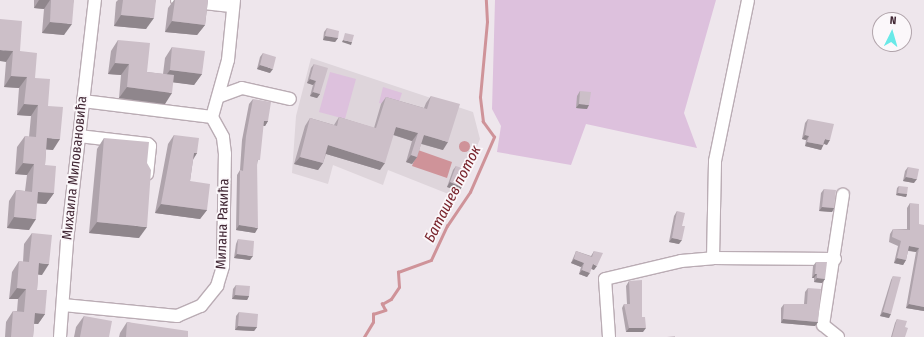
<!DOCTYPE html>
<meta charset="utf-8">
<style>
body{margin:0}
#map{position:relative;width:924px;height:337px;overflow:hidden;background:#eee6ec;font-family:"Fira Sans Condensed",sans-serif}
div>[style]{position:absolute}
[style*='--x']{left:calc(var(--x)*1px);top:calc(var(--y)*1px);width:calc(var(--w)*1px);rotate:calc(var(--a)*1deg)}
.built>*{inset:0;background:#ded5db}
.green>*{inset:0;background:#ddc1dd}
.water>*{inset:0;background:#cf9399}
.round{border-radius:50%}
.stream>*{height:2.5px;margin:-1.25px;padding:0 1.25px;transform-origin:1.25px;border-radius:1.25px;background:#cf9399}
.roads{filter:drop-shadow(1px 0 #baacb4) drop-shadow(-1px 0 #baacb4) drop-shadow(0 1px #baacb4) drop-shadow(0 -1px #baacb4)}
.minor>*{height:12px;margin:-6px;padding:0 6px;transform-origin:6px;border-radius:6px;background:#fff}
.wall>*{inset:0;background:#afa4ac}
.shaded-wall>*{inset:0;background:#8f868c}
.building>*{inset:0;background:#ccbfc8}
span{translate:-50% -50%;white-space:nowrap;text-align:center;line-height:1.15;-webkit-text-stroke:3.5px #fbf7fa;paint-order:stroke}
.street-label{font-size:14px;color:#402633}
.water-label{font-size:15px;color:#78232b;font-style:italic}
.north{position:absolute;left:872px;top:12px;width:40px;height:40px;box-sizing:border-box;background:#fbf7fa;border:1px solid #b0a3aa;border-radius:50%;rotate:5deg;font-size:11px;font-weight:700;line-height:16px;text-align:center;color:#402633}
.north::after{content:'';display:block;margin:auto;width:14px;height:18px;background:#69e9e8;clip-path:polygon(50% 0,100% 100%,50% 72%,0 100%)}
</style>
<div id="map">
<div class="built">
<i style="clip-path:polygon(311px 58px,473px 112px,480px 139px,456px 197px,388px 170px,383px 185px,333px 165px,328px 184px,292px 173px,296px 116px)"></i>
</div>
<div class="green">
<i style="clip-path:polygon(495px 0,716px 0,684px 113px,697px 148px,586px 124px,571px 165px,497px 152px,501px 126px,492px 109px)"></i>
<i style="clip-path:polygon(330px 72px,356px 79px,345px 119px,319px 112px)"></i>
<i style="clip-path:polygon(383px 87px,402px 93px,397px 108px,379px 103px)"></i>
</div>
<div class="water">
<i class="round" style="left:458.5px;top:140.5px;width:11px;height:11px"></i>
<i style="clip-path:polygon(418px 150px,452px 162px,447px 178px,412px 166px)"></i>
</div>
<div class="stream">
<i style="--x:364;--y:337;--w:17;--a:-59"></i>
<i style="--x:373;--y:322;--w:8;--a:-90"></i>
<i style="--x:373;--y:314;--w:13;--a:-18"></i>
<i style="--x:385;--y:310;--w:7;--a:-117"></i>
<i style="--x:382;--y:304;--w:10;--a:-29"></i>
<i style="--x:391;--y:299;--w:14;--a:-56"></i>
<i style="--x:399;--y:287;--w:15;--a:-94"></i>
<i style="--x:398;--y:272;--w:35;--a:-20"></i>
<i style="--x:431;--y:260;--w:38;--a:-65"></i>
<i style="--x:447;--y:226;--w:41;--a:-55.9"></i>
<i style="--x:470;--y:192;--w:60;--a:-66.4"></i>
<i style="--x:494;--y:137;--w:19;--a:-126"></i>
<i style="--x:483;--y:122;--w:25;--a:-97"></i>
<i style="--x:480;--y:97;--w:75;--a:-84.7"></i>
<i style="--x:487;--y:22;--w:22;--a:-93"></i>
</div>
<div class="roads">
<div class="minor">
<i style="--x:177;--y:0;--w:54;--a:6.3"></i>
<i style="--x:220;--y:96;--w:23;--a:-20"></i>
<i style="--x:242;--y:88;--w:49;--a:12.9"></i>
<i style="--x:83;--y:101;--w:130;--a:7.1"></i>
<i style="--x:79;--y:136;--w:69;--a:6.6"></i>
<i style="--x:148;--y:144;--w:3;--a:45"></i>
<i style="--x:150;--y:146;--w:28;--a:96"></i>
<i style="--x:713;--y:258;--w:97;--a:-88.8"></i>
<i style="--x:715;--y:161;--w:164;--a:-78.4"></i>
<i style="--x:63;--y:305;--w:115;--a:5.5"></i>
<i style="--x:177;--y:316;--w:26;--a:-23"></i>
<i style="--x:201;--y:306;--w:26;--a:-51"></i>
<i style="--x:217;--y:286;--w:21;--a:-73"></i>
<i style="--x:223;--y:266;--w:112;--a:-89"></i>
<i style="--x:225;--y:154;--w:17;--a:-97"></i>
<i style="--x:223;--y:137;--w:23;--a:-119"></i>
<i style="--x:212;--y:117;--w:59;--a:-74.3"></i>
<i style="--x:228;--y:60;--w:60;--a:-84.3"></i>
<i style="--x:60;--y:337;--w:96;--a:-85.8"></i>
<i style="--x:67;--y:241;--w:243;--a:-83.4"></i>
<i style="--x:609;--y:337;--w:58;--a:-93.9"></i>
<i style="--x:605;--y:279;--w:78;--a:-13.3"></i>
<i style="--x:681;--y:261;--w:32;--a:-5"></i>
<i style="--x:713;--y:258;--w:122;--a:0.5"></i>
<i style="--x:838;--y:337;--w:19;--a:-141"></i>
<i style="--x:823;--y:325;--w:132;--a:-81.3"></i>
</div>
</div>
<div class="wall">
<i style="clip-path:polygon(34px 0,74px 0,64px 35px,42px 33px,44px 9px,34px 8px)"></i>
<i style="clip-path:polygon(118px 0,156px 0,146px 29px,114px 26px,116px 2px)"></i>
<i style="clip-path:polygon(174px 0,208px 0,205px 25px,197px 35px,165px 32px,168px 8px)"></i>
<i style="clip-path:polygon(0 19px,20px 51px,35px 78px,48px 106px,53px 150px,46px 149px,45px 165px,54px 193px,46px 204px,37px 203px,29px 230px,7px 228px,9px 201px,16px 190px,25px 191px,27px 175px,15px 174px,17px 147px,25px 136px,29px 137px,31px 116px,17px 115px,19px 88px,4px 87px,6px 62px)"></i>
<i style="clip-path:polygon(327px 28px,338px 38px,335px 42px,323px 40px,324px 32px)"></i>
<i style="clip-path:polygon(118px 40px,147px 72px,163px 74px,165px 58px,172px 47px,202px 74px,194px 85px,173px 82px,165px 104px,119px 98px,121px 75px,108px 74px,111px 51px)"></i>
<i style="clip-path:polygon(263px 53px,270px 73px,257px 69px,260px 57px)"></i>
<i style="clip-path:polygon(314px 64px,320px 94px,317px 98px,310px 96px,313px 85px,307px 83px,311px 68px)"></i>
<i style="clip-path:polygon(580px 91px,587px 109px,576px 108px,577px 96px)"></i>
<i style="clip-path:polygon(431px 96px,443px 150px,421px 144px,417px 157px,412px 164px,406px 162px,412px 141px,393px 135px,380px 170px,326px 154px,323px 163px,318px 170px,294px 164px,305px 126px,310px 118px,334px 125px,339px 117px,374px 128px,381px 104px,386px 97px,424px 108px,426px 103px)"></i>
<i style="clip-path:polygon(253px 99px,268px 121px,265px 126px,263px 126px,257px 165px,255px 233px,236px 230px,237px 175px,240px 170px,242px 140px,249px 104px)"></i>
<i style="clip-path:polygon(808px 119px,827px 145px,824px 144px,821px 150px,805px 146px,806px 140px,802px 139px,805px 123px)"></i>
<i style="clip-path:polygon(174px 135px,197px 153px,193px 160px,190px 181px,207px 210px,200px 219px,155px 213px,168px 144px)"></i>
<i style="clip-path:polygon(104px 138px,139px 238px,89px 233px,97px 149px)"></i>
<i style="clip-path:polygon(456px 166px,462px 187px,459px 191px,447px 187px,453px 170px)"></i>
<i style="clip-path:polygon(908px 167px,914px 183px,903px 181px,905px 171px)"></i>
<i style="clip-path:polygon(899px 186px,907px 194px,906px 197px,896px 195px,897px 188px)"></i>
<i style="clip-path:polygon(824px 189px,834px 208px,832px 212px,819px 211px,821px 193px)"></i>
<i style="clip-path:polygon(910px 203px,919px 224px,924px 311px,906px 308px,916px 252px,908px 251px,906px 260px,903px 265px,894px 263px,898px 246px,889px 242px,890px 234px,893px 229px,907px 229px,907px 208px)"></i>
<i style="clip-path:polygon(677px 211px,679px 244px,669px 242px,674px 216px)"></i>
<i style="clip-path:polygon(32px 233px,42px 275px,38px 274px,37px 290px,45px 314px,38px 324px,34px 324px,33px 337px,5px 337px,6px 322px,13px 311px,17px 311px,18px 299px,9px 299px,12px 272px,19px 261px,23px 262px,24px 244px)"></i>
<i style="clip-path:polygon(238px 239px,250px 260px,234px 258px,236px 244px)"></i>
<i style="clip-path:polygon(576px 251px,591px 256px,594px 251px,594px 270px,591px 269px,587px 277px,579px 274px,581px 267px,571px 263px,574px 256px)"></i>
<i style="clip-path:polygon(816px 262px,825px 279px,822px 283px,814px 282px,814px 278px,812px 278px,813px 266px)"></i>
<i style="clip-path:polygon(893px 276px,889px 318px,880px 316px,891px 280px)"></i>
<i style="clip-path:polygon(629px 281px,642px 317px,643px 332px,626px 332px,622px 308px,624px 304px,627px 304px,626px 286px)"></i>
<i style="clip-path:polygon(236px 285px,249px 296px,247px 300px,232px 299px,233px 289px)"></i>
<i style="clip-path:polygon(808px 288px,818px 322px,815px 326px,781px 323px,781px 308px,784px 304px,804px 304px,805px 292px)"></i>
<i style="clip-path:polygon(239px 312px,257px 327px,254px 331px,235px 330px,236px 316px)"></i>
<i style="clip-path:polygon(84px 316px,109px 337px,74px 337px,76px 327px)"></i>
<i style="clip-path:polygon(897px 319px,905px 327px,905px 337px,891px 337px,895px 323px)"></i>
<i style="clip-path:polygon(127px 322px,188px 337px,119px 337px,120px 333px)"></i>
</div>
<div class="shaded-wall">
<i style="clip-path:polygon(39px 0,50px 0,44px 9px,34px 8px)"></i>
<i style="clip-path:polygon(121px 15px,154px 18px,146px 29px,114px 26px)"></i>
<i style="clip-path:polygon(172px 21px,205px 25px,197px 35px,165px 32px)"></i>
<i style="clip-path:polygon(50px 22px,72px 24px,64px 35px,42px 33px)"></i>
<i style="clip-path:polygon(325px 36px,338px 38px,335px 42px,323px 40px)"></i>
<i style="clip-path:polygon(343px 40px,352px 42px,351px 45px,342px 42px)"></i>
<i style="clip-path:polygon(0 50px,13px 51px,6px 62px,0 61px)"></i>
<i style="clip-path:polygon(115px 63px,129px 64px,121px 75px,108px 74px)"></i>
<i style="clip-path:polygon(260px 65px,273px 69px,270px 73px,257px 69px)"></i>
<i style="clip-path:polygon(170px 70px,202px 74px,194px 85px,162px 81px)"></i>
<i style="clip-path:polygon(11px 76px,27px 77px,19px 88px,4px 87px)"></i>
<i style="clip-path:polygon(310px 79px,316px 81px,313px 85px,307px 83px)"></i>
<i style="clip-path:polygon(127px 87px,172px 93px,165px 104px,119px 98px)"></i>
<i style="clip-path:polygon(313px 92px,320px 94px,317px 98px,310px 96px)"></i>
<i style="clip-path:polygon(24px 104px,38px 105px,31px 116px,17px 115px)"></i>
<i style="clip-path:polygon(579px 104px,589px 105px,587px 109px,576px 108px)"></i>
<i style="clip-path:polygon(264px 121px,268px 121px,265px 126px,260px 125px)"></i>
<i style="clip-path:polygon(396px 127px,418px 133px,412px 141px,391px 134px)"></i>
<i style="clip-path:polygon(424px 135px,448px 142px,443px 150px,419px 143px)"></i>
<i style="clip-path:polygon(805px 135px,809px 136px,806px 140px,802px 139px)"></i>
<i style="clip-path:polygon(47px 138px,60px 139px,53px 150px,40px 149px)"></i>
<i style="clip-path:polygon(825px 139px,830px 140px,827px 145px,822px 143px)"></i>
<i style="clip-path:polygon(807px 142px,823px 145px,821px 150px,805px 146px)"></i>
<i style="clip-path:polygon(328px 145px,385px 163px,380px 170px,323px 153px)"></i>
<i style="clip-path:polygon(194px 153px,197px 153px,191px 162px)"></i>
<i style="clip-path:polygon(411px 155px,417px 157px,412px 164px,406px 162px)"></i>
<i style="clip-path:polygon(300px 157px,323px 163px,318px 170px,294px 164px)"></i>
<i style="clip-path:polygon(23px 163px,34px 164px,27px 175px,15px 174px)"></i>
<i style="clip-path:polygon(906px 177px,917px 179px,914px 183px,903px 181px)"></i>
<i style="clip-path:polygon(450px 182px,462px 187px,459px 191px,447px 187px)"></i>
<i style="clip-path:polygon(38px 192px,54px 193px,46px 204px,31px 203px)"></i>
<i style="clip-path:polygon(898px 193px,907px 194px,906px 197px,896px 195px)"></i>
<i style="clip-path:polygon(161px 204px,207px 210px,200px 219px,155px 213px)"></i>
<i style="clip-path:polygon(822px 207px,834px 208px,832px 212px,819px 211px)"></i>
<i style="clip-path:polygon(14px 217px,36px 219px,29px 230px,7px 228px)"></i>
<i style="clip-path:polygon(97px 222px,147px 227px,139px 238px,89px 233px)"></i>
<i style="clip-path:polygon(239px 225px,258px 228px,255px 233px,236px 230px)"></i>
<i style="clip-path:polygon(672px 238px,682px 240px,679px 244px,669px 242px)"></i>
<i style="clip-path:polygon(909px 246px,919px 248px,916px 252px,906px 250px)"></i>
<i style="clip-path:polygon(237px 254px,253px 256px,250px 260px,234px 258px)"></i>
<i style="clip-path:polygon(897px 258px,906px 260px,903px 265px,894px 263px)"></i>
<i style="clip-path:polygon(574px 259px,584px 263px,581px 267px,571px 263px)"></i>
<i style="clip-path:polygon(39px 263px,49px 264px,42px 275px,32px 274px)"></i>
<i style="clip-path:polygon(593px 264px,597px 266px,594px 270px,590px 268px)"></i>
<i style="clip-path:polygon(582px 270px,590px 273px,587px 277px,579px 274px)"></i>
<i style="clip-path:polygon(815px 274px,817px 274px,814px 278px,812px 278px)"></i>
<i style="clip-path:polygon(817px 278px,825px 279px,822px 283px,814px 282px)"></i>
<i style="clip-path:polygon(17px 288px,26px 289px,18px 299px,9px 299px)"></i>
<i style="clip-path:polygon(235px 295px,249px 296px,247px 300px,232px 299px)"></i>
<i style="clip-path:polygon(909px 304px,924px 307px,924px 311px,906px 308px)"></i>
<i style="clip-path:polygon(883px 312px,891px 314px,889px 318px,880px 316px)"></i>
<i style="clip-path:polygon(35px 313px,45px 314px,38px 324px,27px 323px)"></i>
<i style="clip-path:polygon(783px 319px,818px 322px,815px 326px,781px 323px)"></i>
<i style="clip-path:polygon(238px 326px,257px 327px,254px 331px,235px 330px)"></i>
<i style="clip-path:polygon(629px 328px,646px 328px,643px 332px,626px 332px)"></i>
</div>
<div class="building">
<i style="clip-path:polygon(51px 0,74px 0,72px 24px,50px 22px)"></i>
<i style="clip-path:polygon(123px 0,156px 0,154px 18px,121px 15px)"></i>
<i style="clip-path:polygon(175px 0,208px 0,205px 25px,172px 21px)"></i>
<i style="clip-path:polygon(0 19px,22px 21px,20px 51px,37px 53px,35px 78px,50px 79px,48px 106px,63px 107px,60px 139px,47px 138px,45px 165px,56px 166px,54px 193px,38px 192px,36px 219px,14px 217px,16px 190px,32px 192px,34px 164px,23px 163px,25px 136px,36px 137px,38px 105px,24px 104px,27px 77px,11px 76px,13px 51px,0 50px)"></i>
<i style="clip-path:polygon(327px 28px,339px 31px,338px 38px,325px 36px)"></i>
<i style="clip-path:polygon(345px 33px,354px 35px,352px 42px,343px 40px)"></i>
<i style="clip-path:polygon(118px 40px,150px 43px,147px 72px,174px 75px,172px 93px,127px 87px,129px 64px,115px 63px)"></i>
<i style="clip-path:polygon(172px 47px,205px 51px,202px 74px,170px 70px)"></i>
<i style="clip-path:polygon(263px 53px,276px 57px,273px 69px,260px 65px)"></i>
<i style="clip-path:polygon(314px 64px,328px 68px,320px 94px,313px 92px,316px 81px,310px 79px)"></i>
<i style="clip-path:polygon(580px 91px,591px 92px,589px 105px,579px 104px)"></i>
<i style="clip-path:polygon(431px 96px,460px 104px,448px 142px,424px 135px,417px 157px,411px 155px,418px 133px,396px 127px,385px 163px,328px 145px,323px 163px,300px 157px,310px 118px,337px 126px,339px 117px,376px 128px,386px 97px,427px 109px)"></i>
<i style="clip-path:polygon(253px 99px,271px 102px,268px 121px,264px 121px,260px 160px,257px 160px,258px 228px,239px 225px,240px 170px,243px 171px,246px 136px)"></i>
<i style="clip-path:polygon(808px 119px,834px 124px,830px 140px,825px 139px,823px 145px,807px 142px,809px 136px,805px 135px)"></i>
<i style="clip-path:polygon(174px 135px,199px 138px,197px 153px,194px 153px,190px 181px,210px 184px,207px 210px,161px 204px)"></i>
<i style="clip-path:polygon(104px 138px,149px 142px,147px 163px,151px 170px,147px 227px,97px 222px)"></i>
<i style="clip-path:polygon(456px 166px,468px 170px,462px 187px,450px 182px)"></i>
<i style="clip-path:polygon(908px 167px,919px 169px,917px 179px,906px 177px)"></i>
<i style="clip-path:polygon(899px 186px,908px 187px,907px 194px,898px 193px)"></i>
<i style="clip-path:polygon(824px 189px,836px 190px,834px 208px,822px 207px)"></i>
<i style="clip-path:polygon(910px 203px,919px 204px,919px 224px,924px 225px,924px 307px,909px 304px,919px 248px,909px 246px,906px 260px,897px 258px,901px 241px,892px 237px,893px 229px,910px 230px)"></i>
<i style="clip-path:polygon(677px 211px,685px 213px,682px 226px,685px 226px,682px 240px,672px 238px)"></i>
<i style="clip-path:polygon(32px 233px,52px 235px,49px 264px,39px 263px,37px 290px,47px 290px,45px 314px,35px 313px,33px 337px,11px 337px,13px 311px,24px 312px,26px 289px,17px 288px,19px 261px,29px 262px)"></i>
<i style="clip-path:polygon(238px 239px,254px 241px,253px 256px,237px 254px)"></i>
<i style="clip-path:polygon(576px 251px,592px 257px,594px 251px,603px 253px,597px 266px,593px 264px,590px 273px,582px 270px,584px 263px,574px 259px)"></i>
<i style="clip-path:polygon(816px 262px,827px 262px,825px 279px,817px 278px,817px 274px,815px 274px)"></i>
<i style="clip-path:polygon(893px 276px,901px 277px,891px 314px,883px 312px)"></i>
<i style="clip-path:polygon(642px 280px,642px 317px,645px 317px,646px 328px,629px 328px,624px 304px,630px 304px,629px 281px)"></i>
<i style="clip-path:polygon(236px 285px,250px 286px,249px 296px,235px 295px)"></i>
<i style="clip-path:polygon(808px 288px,821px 289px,818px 322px,783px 319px,784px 304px,807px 304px)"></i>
<i style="clip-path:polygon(239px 312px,258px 314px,257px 327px,238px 326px)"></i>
<i style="clip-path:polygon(84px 316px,112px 321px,109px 337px,80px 337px)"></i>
<i style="clip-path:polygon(897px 319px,907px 321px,905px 327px,908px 328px,905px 337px,892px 337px)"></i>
<i style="clip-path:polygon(127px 322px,188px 331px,188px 337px,126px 337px)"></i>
<i style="clip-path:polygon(675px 336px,675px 337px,667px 337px)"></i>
</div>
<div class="street-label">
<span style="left:75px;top:168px;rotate:-84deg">Михаила Миловановића</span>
<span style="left:223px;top:224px;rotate:-88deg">Милана Ракића</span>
</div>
<div class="water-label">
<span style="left:453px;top:194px;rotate:-63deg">Баташев поток</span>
</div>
<div class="north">N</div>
</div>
